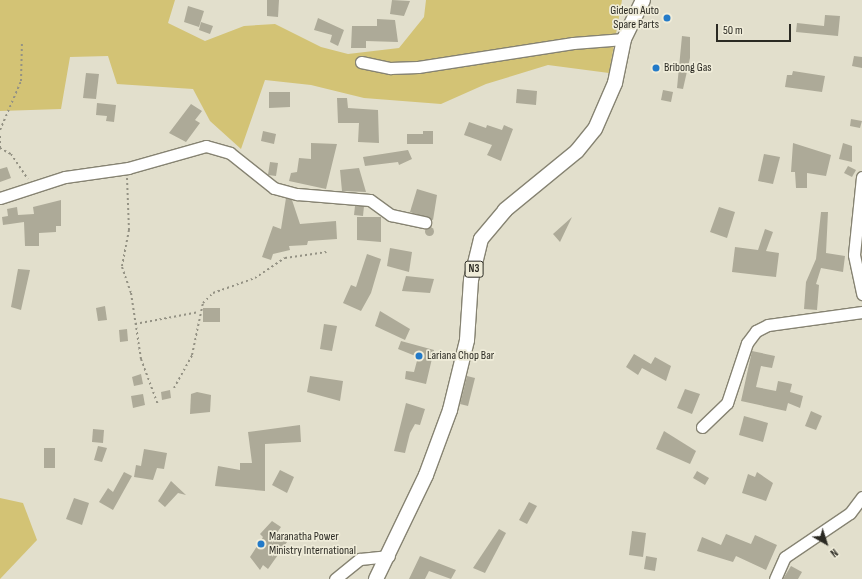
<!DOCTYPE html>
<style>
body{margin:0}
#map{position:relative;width:862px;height:579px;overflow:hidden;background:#e2dfcc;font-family:"Sofia Sans Condensed",sans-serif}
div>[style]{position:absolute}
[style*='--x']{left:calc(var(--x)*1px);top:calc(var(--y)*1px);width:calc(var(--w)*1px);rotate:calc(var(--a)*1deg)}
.green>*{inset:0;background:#d3c375}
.building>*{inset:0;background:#adaa98}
.round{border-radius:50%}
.path>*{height:2px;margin-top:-1px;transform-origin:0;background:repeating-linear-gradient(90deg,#949284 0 2px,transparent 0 5px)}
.roads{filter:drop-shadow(1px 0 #868372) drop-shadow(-1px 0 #868372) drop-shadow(0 1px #868372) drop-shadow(0 -1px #868372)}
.minor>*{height:11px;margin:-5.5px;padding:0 5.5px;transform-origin:5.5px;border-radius:5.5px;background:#fff}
.major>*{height:14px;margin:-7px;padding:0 7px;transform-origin:7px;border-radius:7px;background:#fff}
.dots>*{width:11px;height:11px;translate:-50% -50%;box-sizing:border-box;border:2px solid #efecd9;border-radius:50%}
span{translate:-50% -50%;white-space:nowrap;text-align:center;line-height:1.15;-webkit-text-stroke:3.5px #efecd9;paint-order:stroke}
.shield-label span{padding:1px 3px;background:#efecd9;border:1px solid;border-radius:3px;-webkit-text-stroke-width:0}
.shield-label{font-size:11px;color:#2b2a23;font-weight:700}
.poi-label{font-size:12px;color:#2b2a23}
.right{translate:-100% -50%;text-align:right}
.left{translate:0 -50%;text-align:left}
.north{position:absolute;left:806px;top:523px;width:40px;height:40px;-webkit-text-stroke:3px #efecd9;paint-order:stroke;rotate:141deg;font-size:11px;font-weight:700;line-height:16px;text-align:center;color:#2b2a23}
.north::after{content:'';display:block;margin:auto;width:14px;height:18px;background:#2b2a23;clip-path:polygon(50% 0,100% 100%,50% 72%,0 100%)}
.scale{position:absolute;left:716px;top:24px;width:75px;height:18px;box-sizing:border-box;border:2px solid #2b2a23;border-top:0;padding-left:5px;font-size:12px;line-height:14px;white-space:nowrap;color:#2b2a23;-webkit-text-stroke:3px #efecd9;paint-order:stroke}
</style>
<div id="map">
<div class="green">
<i style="clip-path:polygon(0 0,175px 0,168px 23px,205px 41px,244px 26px,275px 24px,321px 47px,348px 54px,399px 48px,424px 17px,426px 0,622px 0,609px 73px,548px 65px,486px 84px,441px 104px,364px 98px,311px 85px,265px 80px,241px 149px,210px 121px,193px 89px,117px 84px,108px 56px,70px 57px,61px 109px,0 111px)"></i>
<i style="clip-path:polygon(0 498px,23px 503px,37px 540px,0 579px)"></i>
</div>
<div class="building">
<i style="clip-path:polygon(267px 0,279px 0,278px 17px,267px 16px)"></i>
<i style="clip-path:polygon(392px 0,410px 1px,404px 16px,390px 14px)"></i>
<i style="clip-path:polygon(188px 6px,204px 11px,199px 27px,184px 22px)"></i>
<i style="clip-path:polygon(825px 15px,840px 16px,838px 36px,796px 32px,797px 23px,824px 26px)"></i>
<i style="clip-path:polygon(318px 18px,344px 30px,338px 46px,330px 42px,332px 35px,314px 30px)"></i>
<i style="clip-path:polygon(377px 19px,395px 20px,398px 42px,366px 41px,366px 48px,351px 48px,352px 26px,377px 26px)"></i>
<i style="clip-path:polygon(201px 22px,213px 26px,210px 34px,199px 30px)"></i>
<i style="clip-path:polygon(682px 36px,690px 37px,690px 58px,683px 89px,677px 88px)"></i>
<i style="clip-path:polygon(854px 56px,862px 57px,862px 68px,852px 66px)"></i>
<i style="clip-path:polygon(793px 71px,825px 76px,822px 92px,785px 87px,787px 75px,792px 75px)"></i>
<i style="clip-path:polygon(86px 73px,99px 74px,96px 99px,83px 98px)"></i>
<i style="clip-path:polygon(517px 89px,537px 91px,536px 105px,516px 103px)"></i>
<i style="clip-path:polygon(663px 90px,673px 92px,671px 102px,661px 100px)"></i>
<i style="clip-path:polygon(269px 92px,290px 92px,290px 107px,269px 108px)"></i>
<i style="clip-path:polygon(337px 98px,347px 98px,348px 108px,378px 110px,379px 143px,358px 142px,359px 123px,338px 123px)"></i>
<i style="clip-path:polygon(97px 103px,116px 105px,114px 122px,106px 121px,107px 116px,96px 115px)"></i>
<i style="clip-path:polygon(191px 104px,202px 111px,195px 120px,200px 123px,186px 142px,169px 133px)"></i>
<i style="clip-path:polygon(851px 119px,862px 121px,860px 128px,850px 126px)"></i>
<i style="clip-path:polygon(469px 122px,486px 128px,487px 125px,502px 130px,504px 125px,513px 129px,501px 161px,487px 155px,492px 145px,464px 135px)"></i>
<i style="clip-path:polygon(263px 131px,276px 134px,274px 144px,261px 141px)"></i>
<i style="clip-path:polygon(423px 131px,433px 131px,433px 144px,407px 144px,407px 134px,423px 134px)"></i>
<i style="clip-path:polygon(311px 143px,337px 144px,326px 189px,289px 181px,291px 173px,297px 172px,299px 158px,311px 159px)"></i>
<i style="clip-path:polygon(793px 143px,831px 155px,826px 176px,807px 173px,807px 188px,796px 188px,795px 172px,791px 172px)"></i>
<i style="clip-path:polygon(843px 143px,852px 146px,852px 162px,839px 159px)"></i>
<i style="clip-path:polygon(408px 150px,412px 159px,399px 165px,398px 162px,365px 166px,363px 157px)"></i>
<i style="clip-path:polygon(764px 154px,780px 157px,773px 184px,758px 181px)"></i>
<i style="clip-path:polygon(270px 162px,278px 163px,276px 176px,268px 175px)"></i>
<i style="clip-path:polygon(848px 166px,856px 170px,852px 177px,844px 173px)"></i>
<i style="clip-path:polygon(7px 167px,11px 178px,0 182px,0 169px)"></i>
<i style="clip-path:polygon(359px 168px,366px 192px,342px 191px,340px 170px)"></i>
<i style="clip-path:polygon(417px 189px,437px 195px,433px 220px,410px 212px)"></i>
<i style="clip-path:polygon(286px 198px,292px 200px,300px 224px,336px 221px,337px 239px,308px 241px,307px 245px,289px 246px,290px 250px,273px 254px,271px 260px,262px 257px,273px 226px,281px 229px)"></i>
<i style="clip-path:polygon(61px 200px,61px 226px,56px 226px,56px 232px,39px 233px,39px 246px,25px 246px,24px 222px,3px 225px,2px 217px,8px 216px,7px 209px,17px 207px,18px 215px,34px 214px,33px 207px)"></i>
<i style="clip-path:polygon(355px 206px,364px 206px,363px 216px,354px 215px)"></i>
<i style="clip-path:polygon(719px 207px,735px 212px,727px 238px,710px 232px)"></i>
<i style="clip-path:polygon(821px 212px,828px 212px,826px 253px,845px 256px,843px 272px,821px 268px,816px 284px,819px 285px,817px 310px,804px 309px,806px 282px,816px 259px)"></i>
<i style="clip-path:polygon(357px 217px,381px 217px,381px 242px,357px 240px)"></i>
<i style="clip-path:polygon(572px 217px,560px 242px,553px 234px)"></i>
<i class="round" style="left:424.5px;top:226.5px;width:9px;height:9px"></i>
<i style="clip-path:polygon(765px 229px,773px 232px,766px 251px,779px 253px,776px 277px,732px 272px,735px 247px,758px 250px)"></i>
<i style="clip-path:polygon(390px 248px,412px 252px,409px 272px,387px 266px)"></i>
<i style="clip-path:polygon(367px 254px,381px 259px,371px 293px,361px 311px,343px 303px,351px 285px,356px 287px)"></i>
<i style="clip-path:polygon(18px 269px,30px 270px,21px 310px,11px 307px)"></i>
<i style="clip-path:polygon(406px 276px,434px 279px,430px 293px,402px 291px)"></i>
<i style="clip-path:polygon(105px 306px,107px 320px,98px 321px,96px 308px)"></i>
<i style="clip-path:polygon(203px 308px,220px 308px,220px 322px,203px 322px)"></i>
<i style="clip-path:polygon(380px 311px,410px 329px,405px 340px,375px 326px)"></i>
<i style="clip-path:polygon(324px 324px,337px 326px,332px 351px,320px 349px)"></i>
<i style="clip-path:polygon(127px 329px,128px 341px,120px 342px,119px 330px)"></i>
<i style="clip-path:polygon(401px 341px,434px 350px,426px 384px,405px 379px,406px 371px,414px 372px,418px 357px,398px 349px)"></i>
<i style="clip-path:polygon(752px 351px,775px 356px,772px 368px,761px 366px,756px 387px,776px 391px,778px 381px,792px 384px,790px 392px,803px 396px,800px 408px,788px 403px,786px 411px,741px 401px)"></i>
<i style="clip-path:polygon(634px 354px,651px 364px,655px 357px,671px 366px,666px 381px,642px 368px,638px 375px,626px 367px)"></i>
<i style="clip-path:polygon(141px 374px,143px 384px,134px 386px,132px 377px)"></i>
<i style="clip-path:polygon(310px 376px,343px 381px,340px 401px,307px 392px)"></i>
<i style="clip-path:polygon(467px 376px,475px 378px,468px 406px,460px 404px)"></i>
<i style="clip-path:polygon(685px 389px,700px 394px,692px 414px,677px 408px)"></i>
<i style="clip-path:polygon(170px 390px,171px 398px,162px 400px,161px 392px)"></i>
<i style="clip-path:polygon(197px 392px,211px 395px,210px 412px,190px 414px,191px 394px)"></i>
<i style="clip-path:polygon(143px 394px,145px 405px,133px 408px,131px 396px)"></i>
<i style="clip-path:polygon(406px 403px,425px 409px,420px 425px,415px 424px,410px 433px,405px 453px,394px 451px)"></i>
<i style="clip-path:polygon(811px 411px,822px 416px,816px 430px,805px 426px)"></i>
<i style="clip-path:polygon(744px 416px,768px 423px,763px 442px,739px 435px)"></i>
<i style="clip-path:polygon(300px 425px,301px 442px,265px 444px,265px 491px,215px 486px,218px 466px,240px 470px,240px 463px,252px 463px,248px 432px)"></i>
<i style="clip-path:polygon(93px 429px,104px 430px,103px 443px,92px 442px)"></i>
<i style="clip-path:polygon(664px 431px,696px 451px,690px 464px,656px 449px)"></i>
<i style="clip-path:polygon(98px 446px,107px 448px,102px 462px,94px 460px)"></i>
<i style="clip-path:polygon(44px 448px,55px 448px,55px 468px,44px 468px)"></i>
<i style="clip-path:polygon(144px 449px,167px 453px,164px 469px,157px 468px,153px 480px,134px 477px,136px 465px,141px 466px)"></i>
<i style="clip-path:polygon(280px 470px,294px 477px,287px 493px,272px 485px)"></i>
<i style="clip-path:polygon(697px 471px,709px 478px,705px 485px,693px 478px)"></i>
<i style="clip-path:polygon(124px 472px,132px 476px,113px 510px,99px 502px,108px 488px,113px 492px)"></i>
<i style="clip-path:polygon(757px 472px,773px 483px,766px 501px,742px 493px,748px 474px,755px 477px)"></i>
<i style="clip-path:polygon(171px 481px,186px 495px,178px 493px,165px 507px,158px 501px)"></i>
<i style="clip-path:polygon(74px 498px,89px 503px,82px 525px,66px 519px)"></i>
<i style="clip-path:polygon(529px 502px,537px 506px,527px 524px,519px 520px)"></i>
<i style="clip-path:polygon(272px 521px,281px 527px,276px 534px,287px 542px,268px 569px,263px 565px,260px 570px,250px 557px,263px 537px,260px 534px)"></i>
<i style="clip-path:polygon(499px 529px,506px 533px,485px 573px,473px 568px)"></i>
<i style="clip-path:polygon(632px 531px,646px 533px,643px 557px,629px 555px)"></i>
<i style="clip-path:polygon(726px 534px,751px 544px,755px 535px,777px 545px,766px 570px,736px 556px,733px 562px,697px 551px,702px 537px,721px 545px)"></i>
<i style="clip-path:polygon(420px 556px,456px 570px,451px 579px,429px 571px,425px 579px,409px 579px)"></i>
<i style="clip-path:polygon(646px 556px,657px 558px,655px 571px,644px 569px)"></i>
<i style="clip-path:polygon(791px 566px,802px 572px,798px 579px,783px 579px)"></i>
</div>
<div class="path">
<i style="--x:0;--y:130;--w:53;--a:-66.8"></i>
<i style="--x:21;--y:81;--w:40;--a:-88.6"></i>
<i style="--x:0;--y:136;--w:12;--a:90"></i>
<i style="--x:0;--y:148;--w:13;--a:29"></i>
<i style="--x:11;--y:154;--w:30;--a:56"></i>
<i style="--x:127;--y:178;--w:52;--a:87.8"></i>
<i style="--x:129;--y:230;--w:38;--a:101"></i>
<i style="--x:122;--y:267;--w:28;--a:71"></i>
<i style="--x:131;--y:293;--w:67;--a:81.4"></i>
<i style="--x:141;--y:359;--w:49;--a:69.7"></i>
<i style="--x:135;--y:324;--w:65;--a:-10.6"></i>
<i style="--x:174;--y:388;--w:38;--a:-61"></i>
<i style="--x:192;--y:355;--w:53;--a:-78.1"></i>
<i style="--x:203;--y:303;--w:14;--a:-45"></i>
<i style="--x:213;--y:293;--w:45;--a:-19.7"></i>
<i style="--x:255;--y:278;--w:36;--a:-34"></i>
<i style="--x:285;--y:258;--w:42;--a:-8.1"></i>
</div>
<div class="roads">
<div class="minor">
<i style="--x:361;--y:62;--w:30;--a:12"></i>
<i style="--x:390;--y:68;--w:28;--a:-2"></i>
<i style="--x:418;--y:67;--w:157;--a:-8.8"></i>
<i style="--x:573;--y:43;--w:51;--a:-4.5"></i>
<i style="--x:862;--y:177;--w:78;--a:95.9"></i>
<i style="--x:854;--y:255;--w:40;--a:78"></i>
<i style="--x:0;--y:198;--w:68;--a:-17.9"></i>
<i style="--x:65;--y:177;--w:64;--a:-8.1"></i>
<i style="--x:128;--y:168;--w:81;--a:-15.8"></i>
<i style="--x:206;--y:146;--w:25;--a:16"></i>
<i style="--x:230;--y:153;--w:56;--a:38.5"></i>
<i style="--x:274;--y:188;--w:24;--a:15"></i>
<i style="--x:297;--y:194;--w:73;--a:4.7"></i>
<i style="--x:370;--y:200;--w:26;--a:36"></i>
<i style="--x:391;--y:215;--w:35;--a:12"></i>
<i style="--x:702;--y:427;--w:35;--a:-44"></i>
<i style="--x:727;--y:403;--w:63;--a:-71.6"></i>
<i style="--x:747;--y:343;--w:15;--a:-53"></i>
<i style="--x:756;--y:331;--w:13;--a:-27"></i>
<i style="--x:768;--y:325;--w:95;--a:-7.9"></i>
<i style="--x:335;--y:579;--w:32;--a:-39"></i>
<i style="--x:360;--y:559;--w:29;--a:-6"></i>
<i style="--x:775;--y:579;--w:24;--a:-66"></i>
<i style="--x:785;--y:557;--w:78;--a:-34.1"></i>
<i style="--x:850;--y:513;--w:20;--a:-53"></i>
</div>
<div class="major">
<i style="--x:376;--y:579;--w:115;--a:-64.3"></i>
<i style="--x:426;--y:475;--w:69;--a:-69.7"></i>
<i style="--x:450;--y:410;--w:72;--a:-76.3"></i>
<i style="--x:467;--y:340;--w:60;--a:-86.2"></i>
<i style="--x:471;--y:280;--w:42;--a:-76.3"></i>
<i style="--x:481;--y:239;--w:38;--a:-50"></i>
<i style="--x:505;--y:210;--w:93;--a:-39.3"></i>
<i style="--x:577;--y:151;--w:28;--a:-51"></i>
<i style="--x:595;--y:129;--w:50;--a:-66.5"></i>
<i style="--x:615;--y:83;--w:45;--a:-78.4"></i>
<i style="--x:624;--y:39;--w:43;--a:-64"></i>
</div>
</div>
<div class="dots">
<i style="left:667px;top:18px;background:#237ac8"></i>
<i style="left:656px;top:68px;background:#237ac8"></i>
<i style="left:419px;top:356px;background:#237ac8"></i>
<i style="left:261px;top:544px;background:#237ac8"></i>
</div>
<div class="shield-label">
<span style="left:474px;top:269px">N3</span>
</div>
<div class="poi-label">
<span class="right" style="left:659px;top:18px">Gideon Auto<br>Spare Parts</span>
<span class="left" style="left:664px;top:68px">Bribong Gas</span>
<span class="left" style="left:427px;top:356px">Lariana Chop Bar</span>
<span class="left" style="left:269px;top:544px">Maranatha Power<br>Ministry International</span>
</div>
<div class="north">N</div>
<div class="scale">50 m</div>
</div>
